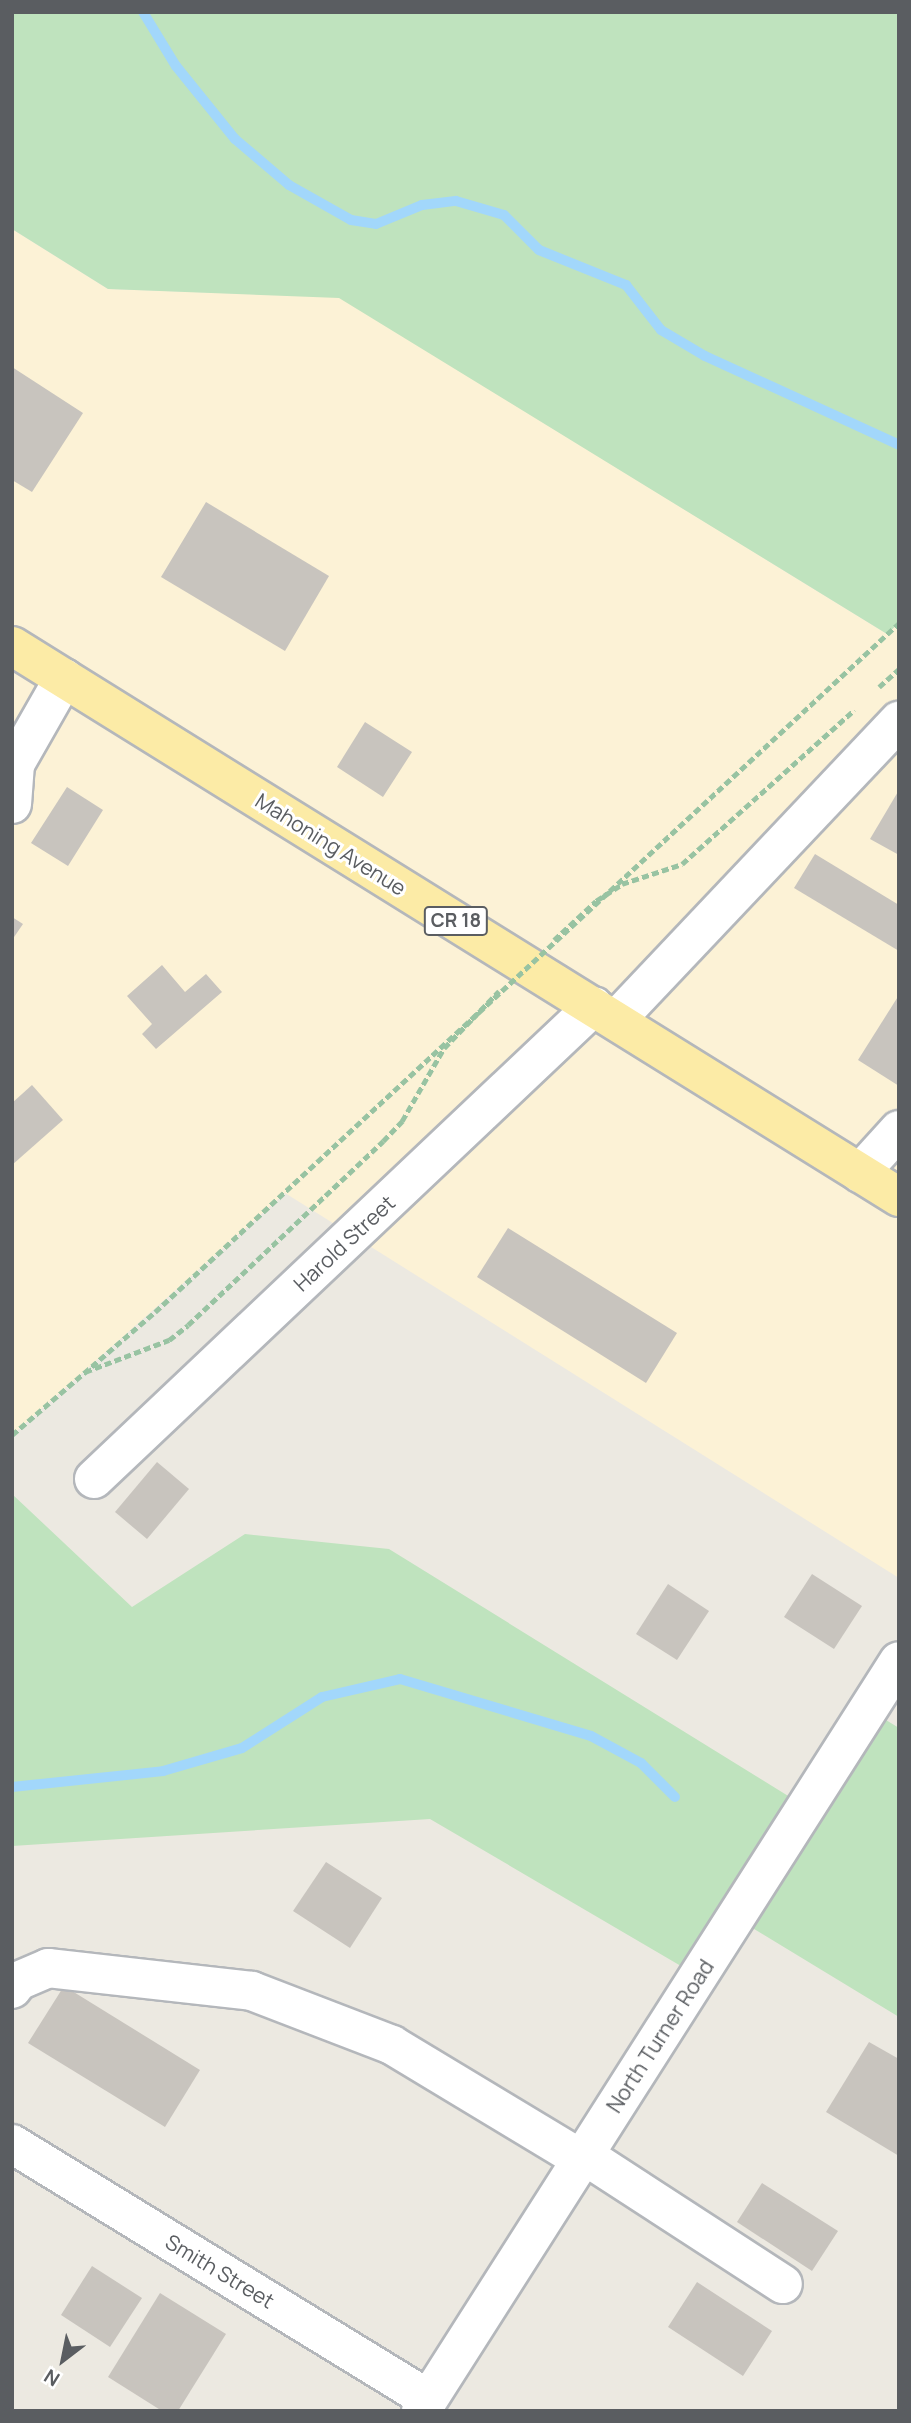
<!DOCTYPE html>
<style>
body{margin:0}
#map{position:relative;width:911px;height:2423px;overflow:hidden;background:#ece9e1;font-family:Manrope,sans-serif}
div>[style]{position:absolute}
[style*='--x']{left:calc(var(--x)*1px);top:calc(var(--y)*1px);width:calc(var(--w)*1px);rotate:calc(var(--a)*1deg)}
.commercial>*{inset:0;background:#fcf2d6}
.green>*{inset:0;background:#bfe3be}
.stream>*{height:10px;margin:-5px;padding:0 5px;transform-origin:5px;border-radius:5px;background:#a2d7fb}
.building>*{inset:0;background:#c8c4be}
.path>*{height:4.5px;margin-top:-2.25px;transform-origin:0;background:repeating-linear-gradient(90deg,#98c3a2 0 7px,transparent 0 10.5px)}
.roads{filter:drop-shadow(2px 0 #b4b7bb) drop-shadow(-2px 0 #b4b7bb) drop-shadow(0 2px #b4b7bb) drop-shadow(0 -2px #b4b7bb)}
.minor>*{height:38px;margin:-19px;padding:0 19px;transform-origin:19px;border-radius:19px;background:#fff}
.major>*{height:38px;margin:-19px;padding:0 19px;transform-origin:19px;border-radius:19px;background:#fceba6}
.path-bridge>*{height:4.5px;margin-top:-2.25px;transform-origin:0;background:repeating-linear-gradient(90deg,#98c3a2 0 7px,transparent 0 10.5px)}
span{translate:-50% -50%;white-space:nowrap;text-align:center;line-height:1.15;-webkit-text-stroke:6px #fff;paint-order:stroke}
.shield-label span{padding:2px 5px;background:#fff;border:2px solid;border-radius:5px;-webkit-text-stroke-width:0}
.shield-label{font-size:19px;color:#5a5d61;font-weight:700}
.street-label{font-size:21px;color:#5a5d61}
.frame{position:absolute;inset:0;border:14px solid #5a5d61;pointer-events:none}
.north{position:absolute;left:28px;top:2325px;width:70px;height:70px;-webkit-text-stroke:5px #fff;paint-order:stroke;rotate:212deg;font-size:19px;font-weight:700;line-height:28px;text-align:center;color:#5a5d61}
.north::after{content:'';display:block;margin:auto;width:24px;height:32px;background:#5a5d61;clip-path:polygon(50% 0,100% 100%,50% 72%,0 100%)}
</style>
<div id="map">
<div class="commercial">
<i style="clip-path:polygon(12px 229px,108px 289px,339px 297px,887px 634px,899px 623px,899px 1578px,285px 1193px,12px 1435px)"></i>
</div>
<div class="green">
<i style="clip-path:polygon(12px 12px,899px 12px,899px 623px,887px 634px,339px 298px,108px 289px,12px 229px)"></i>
<i style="clip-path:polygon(12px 1494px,132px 1607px,245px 1534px,389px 1549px,806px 1807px,868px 1709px,899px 1728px,899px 2017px,736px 1918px,698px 1976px,430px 1819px,12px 1846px)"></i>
</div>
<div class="stream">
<i style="--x:143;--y:12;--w:63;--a:58.6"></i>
<i style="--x:176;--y:66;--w:94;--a:51.1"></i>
<i style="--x:235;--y:139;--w:71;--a:40.4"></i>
<i style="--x:289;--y:185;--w:71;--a:29.4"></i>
<i style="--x:351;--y:220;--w:25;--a:9"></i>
<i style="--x:376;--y:224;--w:50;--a:-22.4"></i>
<i style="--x:422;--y:205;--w:34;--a:-7"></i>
<i style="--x:456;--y:201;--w:50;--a:16.3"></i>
<i style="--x:504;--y:215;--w:49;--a:45"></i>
<i style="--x:539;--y:250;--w:94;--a:21.9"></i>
<i style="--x:626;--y:285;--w:57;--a:52.1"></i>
<i style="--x:661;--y:330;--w:51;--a:30.6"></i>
<i style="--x:705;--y:356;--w:213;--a:24.6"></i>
<i style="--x:12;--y:1787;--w:152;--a:-6"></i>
<i style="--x:163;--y:1771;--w:82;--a:-16.2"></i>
<i style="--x:242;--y:1748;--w:95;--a:-32.5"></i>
<i style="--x:322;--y:1697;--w:80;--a:-13"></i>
<i style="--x:400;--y:1679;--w:199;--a:16.6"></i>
<i style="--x:591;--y:1736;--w:57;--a:28.4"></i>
<i style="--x:641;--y:1763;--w:48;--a:45"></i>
</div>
<div class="building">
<i style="clip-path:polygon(12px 367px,83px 413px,32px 492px,12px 480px)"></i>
<i style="clip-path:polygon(206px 502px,329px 576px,285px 651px,161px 577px)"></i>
<i style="clip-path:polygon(365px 722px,412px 752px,383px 797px,337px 767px)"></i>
<i style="clip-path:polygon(67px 787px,103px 810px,68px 866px,31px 843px)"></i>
<i style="clip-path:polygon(899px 790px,899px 855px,870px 839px)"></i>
<i style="clip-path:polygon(815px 854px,899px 905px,899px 951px,794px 888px)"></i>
<i style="clip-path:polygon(12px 917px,23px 924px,12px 940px)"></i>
<i style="clip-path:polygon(162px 965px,185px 992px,206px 974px,222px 992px,156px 1049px,142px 1034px,152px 1024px,127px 996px)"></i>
<i style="clip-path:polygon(899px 995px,899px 1086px,858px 1060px)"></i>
<i style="clip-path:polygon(32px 1085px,63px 1120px,12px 1165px,12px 1103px)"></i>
<i style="clip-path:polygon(508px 1228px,677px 1333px,646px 1383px,477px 1277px)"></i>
<i style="clip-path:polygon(157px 1462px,189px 1489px,147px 1539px,115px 1512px)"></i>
<i style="clip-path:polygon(812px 1574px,862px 1606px,834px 1649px,784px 1617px)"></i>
<i style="clip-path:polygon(668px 1584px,709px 1611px,677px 1660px,636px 1634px)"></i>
<i style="clip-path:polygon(326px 1862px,382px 1898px,350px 1948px,293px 1911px)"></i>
<i style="clip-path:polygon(64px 1986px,200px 2070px,165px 2127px,28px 2043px)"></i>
<i style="clip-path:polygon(869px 2042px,899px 2059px,899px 2156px,826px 2112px)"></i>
<i style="clip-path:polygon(762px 2183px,838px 2231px,812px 2271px,737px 2222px)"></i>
<i style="clip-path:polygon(92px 2266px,142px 2298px,110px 2347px,61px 2315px)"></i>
<i style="clip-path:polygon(697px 2282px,772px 2331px,743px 2376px,668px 2327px)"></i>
<i style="clip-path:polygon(160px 2293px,226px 2334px,178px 2411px,162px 2411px,108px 2377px)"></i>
</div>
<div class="path">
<i style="--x:879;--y:687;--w:27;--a:-42"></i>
<i style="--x:554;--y:940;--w:57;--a:-42.9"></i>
<i style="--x:596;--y:901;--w:31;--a:-33"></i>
<i style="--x:622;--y:884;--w:63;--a:-18.4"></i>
<i style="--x:682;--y:864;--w:231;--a:-41.8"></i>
<i style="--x:85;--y:1372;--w:90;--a:-20.9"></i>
<i style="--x:169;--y:1340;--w:24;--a:-38"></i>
<i style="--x:188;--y:1325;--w:268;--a:-43.3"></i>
<i style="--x:383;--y:1141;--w:28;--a:-46"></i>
<i style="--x:402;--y:1121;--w:84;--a:-60.1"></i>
<i style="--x:444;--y:1048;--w:79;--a:-46"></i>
<i style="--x:12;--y:1435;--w:189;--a:-40.7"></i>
</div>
<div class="roads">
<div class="minor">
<i style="--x:12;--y:804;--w:40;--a:-85.7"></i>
<i style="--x:15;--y:764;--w:99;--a:-60.3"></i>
<i style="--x:616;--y:1020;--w:412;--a:-46.6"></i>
<i style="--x:860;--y:1173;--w:58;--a:-47.8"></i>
<i style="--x:94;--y:1479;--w:688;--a:-43.41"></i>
<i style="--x:12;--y:1989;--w:10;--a:-53"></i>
<i style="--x:18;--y:1981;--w:33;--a:-23"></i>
<i style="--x:48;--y:1968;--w:205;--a:6.4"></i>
<i style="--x:252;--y:1991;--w:150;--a:21.1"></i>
<i style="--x:392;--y:2045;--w:221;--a:31.1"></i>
<i style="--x:12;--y:2144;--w:488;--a:31.5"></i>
<i style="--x:584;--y:2155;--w:237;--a:33"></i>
<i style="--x:421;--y:2411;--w:889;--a:-57.49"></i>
</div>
<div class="major">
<i style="--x:12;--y:646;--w:1044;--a:31.85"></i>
</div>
</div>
<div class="path-bridge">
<i style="--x:155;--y:1312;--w:1014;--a:-42.8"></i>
</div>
<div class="shield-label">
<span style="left:456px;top:921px">CR 18</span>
</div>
<div class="street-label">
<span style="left:331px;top:844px;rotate:32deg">Mahoning Avenue</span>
<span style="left:344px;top:1243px;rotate:-43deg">Harold Street</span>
<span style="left:660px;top:2036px;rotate:-57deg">North Turner Road</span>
<span style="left:220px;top:2271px;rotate:31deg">Smith Street</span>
</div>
<div class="frame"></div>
<div class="north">N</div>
</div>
